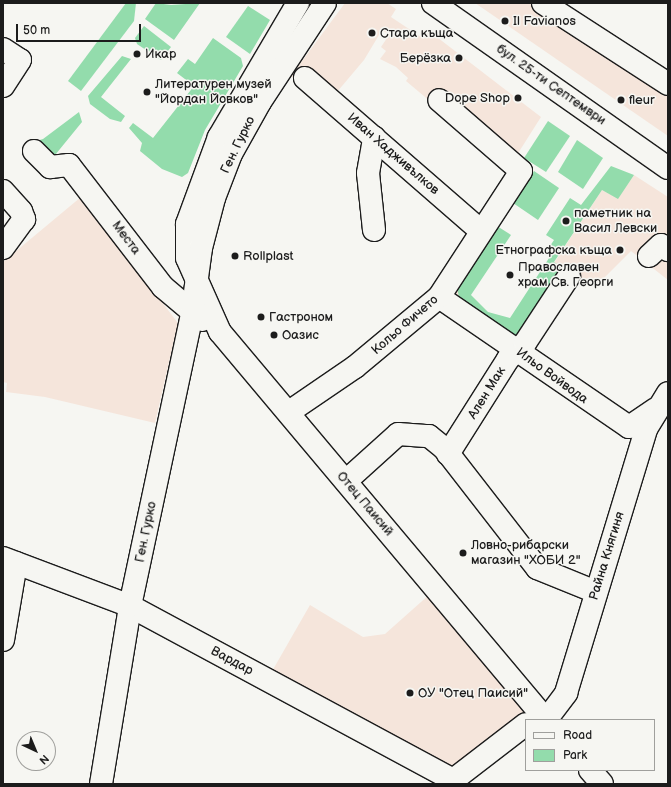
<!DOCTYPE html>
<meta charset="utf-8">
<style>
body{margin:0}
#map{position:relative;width:671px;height:787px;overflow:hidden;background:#f6f6f2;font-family:"Balsamiq Sans",sans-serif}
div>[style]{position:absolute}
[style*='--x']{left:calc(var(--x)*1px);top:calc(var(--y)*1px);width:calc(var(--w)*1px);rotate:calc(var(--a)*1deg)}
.built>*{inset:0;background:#f5e5db}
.green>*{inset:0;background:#93dcac}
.roads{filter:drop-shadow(1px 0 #1c1c1c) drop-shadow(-1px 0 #1c1c1c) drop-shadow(0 1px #1c1c1c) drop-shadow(0 -1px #1c1c1c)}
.minor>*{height:22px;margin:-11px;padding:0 11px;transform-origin:11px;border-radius:11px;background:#f6f6f2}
.dots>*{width:11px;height:11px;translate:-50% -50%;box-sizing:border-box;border:2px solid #f6f6f2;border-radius:50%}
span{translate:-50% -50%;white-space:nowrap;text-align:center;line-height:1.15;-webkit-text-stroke:3px #f6f6f2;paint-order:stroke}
.poi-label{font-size:13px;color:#1c1c1c}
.left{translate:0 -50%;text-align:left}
.right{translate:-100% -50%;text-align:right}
.street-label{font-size:13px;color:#1c1c1c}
.frame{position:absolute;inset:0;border:4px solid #1c1c1c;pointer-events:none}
.legend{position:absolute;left:525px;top:719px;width:130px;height:52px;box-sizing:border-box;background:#f6f6f2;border:1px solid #9f9f9c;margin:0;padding:5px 7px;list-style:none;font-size:12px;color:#1c1c1c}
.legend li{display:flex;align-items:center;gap:8px;height:20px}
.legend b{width:20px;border:1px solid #9f9f9c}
.north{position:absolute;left:16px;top:731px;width:40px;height:40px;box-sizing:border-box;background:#f6f6f2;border:1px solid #9f9f9c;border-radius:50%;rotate:136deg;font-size:11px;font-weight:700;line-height:16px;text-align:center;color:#1c1c1c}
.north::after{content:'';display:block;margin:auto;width:14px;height:18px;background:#1c1c1c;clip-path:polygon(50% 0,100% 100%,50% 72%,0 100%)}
.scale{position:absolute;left:16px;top:24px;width:125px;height:18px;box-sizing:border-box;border:2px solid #1c1c1c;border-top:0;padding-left:5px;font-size:12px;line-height:14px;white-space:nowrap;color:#1c1c1c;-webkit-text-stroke:3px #f6f6f2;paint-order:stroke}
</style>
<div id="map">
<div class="built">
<i style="clip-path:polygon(345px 3px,387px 3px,396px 9px,391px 17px,424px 39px,429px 31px,541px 117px,515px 158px,534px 171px,457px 288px,520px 340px,567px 271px,554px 263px,602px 190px,618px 198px,634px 175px,668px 197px,668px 280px,631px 251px,596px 286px,578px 276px,522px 358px,443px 301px,513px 171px,406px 81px,408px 78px,396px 67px,380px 59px,386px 51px,381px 47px,389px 35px,382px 30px,364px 60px,326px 105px,291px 76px)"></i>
<i style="clip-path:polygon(475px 3px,538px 3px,668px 91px,668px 136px)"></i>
<i style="clip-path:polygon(81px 197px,178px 323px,155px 423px,45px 397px,6px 392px,7px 383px,3px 382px,3px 262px)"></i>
<i style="clip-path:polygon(430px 594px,530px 713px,453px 774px,271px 673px,310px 605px,363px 637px,385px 634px)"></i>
</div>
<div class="green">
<i style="clip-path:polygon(126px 3px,136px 3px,134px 21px,81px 91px,68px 81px)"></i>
<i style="clip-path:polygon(156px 3px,171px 5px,200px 3px,174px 40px,145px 19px)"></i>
<i style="clip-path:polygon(248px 6px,270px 20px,250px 54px,226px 37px)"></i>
<i style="clip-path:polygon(144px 26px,171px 47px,161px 60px,137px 44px,135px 38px)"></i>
<i style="clip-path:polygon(213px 38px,241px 58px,243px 66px,205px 130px,188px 173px,182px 177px,162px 169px,140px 151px,142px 143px,129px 128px,133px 123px,153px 138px,194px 86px,177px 73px,188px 59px,195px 64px)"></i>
<i style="clip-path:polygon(122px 56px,131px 59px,101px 97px,125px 116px,121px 122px,110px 119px,90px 104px,88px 96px)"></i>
<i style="clip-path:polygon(79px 112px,82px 122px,51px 160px,33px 142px,43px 139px)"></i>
<i style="clip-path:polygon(548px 121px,570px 136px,546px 172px,524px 158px)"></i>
<i style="clip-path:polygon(577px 140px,603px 158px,583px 189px,558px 172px)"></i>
<i style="clip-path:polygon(611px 166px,634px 175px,618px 199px,602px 190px,554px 262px,567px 271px,521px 340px,459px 297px,457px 288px,497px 226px,511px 235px,471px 295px,488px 312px,510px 318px,551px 255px,546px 252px,554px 240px,546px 235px,570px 198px,581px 205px)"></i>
<i style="clip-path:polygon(534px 171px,559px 188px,538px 220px,513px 203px)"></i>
</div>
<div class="roads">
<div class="minor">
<i style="--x:298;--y:3;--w:156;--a:120.5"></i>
<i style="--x:219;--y:137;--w:93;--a:110.2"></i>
<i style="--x:187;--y:224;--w:34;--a:90"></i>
<i style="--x:187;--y:258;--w:81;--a:66"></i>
<i style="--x:220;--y:332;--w:507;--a:49.96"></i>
<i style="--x:546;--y:720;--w:34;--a:-53"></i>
<i style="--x:566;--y:693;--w:276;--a:-73.1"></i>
<i style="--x:646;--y:429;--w:42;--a:-58.6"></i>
<i style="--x:433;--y:3;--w:287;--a:35.1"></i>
<i style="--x:543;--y:3;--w:149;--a:32.9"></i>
<i style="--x:3;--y:49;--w:20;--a:33"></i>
<i style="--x:20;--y:60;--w:31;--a:123"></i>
<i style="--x:305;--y:78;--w:233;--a:41"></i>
<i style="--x:34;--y:151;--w:23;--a:45"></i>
<i style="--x:50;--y:167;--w:19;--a:-6"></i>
<i style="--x:69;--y:165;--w:154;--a:52.4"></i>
<i style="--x:163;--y:287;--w:51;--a:40.2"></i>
<i style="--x:3;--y:191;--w:27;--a:48"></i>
<i style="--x:21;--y:211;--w:9;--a:69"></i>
<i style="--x:24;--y:219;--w:36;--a:126"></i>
<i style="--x:374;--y:230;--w:57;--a:-96"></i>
<i style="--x:368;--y:173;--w:36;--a:-80"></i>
<i style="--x:649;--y:256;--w:16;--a:-43"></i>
<i style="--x:661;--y:245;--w:9;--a:36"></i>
<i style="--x:439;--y:297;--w:230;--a:34.4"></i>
<i style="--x:629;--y:427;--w:32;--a:-34"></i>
<i style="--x:289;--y:412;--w:80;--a:-34.3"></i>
<i style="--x:355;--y:367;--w:109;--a:-39.8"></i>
<i style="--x:439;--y:297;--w:150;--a:-56.9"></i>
<i style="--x:521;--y:171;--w:108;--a:-139.1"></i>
<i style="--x:448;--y:454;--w:112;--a:-57.7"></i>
<i style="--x:508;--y:359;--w:23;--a:-43"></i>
<i style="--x:525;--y:343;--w:80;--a:-56.7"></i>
<i style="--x:346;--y:481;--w:70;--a:-42.1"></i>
<i style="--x:398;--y:434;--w:31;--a:4"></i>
<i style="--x:429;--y:436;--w:19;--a:39"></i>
<i style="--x:444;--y:448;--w:152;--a:52.2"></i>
<i style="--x:537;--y:568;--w:64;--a:22.1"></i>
<i style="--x:3;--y:558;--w:136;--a:20.7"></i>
<i style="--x:130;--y:606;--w:367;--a:28.3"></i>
<i style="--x:3;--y:640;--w:78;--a:-80.4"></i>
<i style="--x:590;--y:770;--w:18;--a:49"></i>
<i style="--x:101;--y:784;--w:180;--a:-80.7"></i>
<i style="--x:130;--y:606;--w:299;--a:-78"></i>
<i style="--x:192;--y:314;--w:67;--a:-82.2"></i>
<i style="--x:201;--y:248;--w:52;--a:-75.4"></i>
<i style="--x:214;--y:198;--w:47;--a:-68.9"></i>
<i style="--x:231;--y:154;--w:60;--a:-60.9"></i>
<i style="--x:260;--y:102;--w:118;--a:-56.7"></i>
<i style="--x:448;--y:784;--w:98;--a:-37.6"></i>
</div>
</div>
<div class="dots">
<i style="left:505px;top:21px;background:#1c1c1c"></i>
<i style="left:372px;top:33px;background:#1c1c1c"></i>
<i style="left:137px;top:54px;background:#1c1c1c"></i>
<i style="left:459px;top:58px;background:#1c1c1c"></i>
<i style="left:147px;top:92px;background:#1c1c1c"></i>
<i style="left:518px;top:98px;background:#1c1c1c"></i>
<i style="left:621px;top:100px;background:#1c1c1c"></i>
<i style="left:566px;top:221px;background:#1c1c1c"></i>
<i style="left:620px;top:250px;background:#1c1c1c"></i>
<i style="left:235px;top:256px;background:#1c1c1c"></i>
<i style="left:510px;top:275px;background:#1c1c1c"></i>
<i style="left:261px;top:317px;background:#1c1c1c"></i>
<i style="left:274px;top:335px;background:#1c1c1c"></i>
<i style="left:463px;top:553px;background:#1c1c1c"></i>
<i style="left:410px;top:693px;background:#1c1c1c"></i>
</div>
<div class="poi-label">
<span class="left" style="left:513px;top:21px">Il Favianos</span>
<span class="left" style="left:380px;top:33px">Стара къща</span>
<span class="left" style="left:145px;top:54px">Икар</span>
<span class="right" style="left:451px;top:58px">Берёзка</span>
<span class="left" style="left:155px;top:92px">Литературен музей<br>"Йордан Йовков"</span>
<span class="right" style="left:510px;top:98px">Dope Shop</span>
<span class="left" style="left:629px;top:100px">fleur</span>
<span class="left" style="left:574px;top:221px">паметник на<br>Васил Левски</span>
<span class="right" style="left:612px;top:250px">Етнографска къща</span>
<span class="left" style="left:243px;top:256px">Rollplast</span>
<span class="left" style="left:518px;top:275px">Православен<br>храм Св. Георги</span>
<span class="left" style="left:269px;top:317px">Гастроном</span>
<span class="left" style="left:282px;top:335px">Оазис</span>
<span class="left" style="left:471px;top:553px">Ловно-рибарски<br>магазин "ХОБИ 2"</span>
<span class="left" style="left:418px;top:693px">ОУ "Отец Паисий"</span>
</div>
<div class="street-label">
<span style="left:551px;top:85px;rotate:35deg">бул. 25-ти Септември</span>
<span style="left:238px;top:145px;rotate:-64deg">Ген. Гурко</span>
<span style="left:393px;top:154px;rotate:41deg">Иван Хадживълков</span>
<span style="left:126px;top:238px;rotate:53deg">Места</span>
<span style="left:405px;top:325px;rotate:-41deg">Кольо Фичето</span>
<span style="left:552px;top:376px;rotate:36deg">Ильо Войвода</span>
<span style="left:487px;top:393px;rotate:-58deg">Ален Мак</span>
<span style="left:365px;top:504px;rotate:50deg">Отец Паисий</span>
<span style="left:146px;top:532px;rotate:-78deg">Ген. Гурко</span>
<span style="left:607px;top:556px;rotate:-73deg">Райна Княгиня</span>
<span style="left:232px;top:661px;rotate:28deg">Вардар</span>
</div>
<div class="frame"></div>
<ul class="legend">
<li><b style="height:5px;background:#f6f6f2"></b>Road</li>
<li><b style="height:11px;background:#93dcac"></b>Park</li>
</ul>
<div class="north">N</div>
<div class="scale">50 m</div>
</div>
